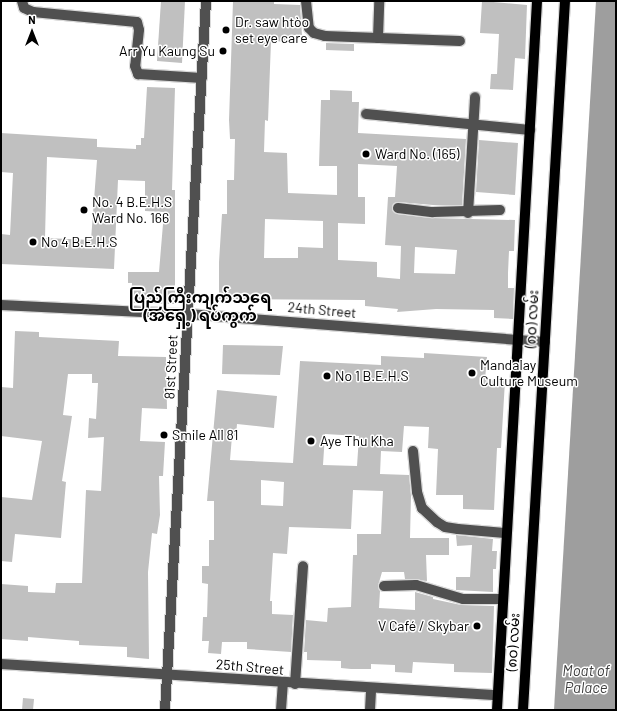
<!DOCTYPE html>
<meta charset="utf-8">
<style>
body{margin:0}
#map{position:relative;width:617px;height:711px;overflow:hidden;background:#fff;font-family:Barlow,"Noto Sans Myanmar",sans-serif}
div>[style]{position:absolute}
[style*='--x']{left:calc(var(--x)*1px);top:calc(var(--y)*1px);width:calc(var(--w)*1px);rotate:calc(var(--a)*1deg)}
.water>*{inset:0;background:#9e9e9e}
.building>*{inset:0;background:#c0c0c0}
.roads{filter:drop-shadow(1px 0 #dbdbdb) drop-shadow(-1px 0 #dbdbdb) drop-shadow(0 1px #dbdbdb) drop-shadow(0 -1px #dbdbdb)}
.minor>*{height:10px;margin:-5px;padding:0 5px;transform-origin:5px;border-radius:5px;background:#505050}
.major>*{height:10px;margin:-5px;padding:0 5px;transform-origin:5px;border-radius:5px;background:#000}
.dots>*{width:11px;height:11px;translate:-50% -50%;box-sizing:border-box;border:2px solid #fff;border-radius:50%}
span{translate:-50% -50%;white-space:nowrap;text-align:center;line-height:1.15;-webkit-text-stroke:3px #fff;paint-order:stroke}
.poi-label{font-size:14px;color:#000}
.left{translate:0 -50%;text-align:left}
.right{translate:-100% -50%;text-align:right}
.street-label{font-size:14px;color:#000}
.water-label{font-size:15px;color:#3f3f3f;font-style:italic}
.quarter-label{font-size:16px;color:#000;font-weight:700}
.frame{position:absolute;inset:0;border:2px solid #000;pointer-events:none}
.north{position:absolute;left:12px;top:12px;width:40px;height:40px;-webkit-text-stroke:3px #fff;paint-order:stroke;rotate:0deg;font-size:11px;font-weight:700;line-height:16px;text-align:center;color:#000}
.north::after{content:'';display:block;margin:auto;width:14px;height:18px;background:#000;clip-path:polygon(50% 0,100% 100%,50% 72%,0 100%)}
</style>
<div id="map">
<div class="water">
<i style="clip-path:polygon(596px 1px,616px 1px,616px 710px,554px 710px)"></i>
</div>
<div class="building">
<i style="clip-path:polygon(161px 1px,185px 1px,182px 63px,157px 61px)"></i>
<i style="clip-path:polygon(evenodd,233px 1px,274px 1px,274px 4px,300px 5px,302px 35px,292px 35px,292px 42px,271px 41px,268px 121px,265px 120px,264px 152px,287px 153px,288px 193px,337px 195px,337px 166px,319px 166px,321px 100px,330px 100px,330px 90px,352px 91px,352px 102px,359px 102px,358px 133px,466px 139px,462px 205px,433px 205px,398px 202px,393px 204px,392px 210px,397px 214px,432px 218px,515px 220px,514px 251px,509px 251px,508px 273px,508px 288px,514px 288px,513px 319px,494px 318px,494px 310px,436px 309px,397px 312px,398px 309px,365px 306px,365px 300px,219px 299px,219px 262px,222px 214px,227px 214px,227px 180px,234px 180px,235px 139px,230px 139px,229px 120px,233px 1px,358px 164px,397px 166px,395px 197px,388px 197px,385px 245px,401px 246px,400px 279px,377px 277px,377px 262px,338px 260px,338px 223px,365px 224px,365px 197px,358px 197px,358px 164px,233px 1px,265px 219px,323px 221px,323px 248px,298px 247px,298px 258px,264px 258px,265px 219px,233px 1px,415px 247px,457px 250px,455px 274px,414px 273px,415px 247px)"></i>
<i style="clip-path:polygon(482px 1px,527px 5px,525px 59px,515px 58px,513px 90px,490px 89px,491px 74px,497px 74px,499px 34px,480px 33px)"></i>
<i style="clip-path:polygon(326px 43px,354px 44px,354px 51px,326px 50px)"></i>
<i style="clip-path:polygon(evenodd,147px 87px,175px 88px,172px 190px,175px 190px,175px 304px,131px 303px,132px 283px,128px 283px,128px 272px,159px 272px,164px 212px,145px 211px,145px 181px,118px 180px,114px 269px,1px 264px,1px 234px,10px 235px,13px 173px,1px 172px,1px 133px,97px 139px,97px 147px,136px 149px,136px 145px,141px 145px,141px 138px,144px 138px,147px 87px,47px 157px,97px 160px,91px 240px,45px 238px,47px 157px)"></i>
<i style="clip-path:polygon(479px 140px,518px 143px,515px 195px,476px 192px)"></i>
<i style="clip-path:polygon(15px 331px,39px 332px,39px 337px,119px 341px,118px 356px,166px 357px,167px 409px,142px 408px,140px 441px,165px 442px,163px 476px,159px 476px,160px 515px,157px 534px,152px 533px,148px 572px,149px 659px,127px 657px,127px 647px,79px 645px,79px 641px,53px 639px,28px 637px,28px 641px,1px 639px,1px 584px,28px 586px,28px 592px,55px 593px,56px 583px,82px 583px,86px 490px,101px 491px,104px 437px,88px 438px,89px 418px,96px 419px,98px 383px,92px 383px,92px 374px,68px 374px,63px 415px,72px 416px,62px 481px,66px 482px,61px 538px,15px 534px,12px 562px,1px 561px,1px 497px,32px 500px,42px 441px,1px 436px,1px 387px,13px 388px)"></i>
<i style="clip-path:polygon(223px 345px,283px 346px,280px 375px,222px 374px)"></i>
<i style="clip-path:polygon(evenodd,424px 353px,487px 357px,485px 380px,505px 381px,501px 448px,497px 448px,494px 510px,463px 509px,463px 495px,436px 495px,438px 449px,428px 448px,429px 427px,404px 426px,402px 452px,381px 451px,380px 474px,409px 475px,411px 496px,410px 538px,449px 538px,449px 555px,426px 555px,427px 581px,405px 579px,404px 572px,382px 572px,378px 586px,380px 591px,379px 608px,415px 610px,415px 592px,433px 597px,433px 599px,461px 605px,494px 606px,492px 673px,454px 672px,454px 664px,413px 662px,412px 673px,395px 672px,395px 665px,371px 664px,371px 669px,351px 669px,341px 668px,341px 661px,307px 660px,307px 652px,304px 652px,306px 620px,327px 622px,328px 608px,351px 607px,353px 555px,357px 555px,357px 534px,381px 534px,383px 491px,353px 490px,351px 529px,289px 527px,287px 554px,273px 553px,270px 601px,272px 601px,272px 614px,293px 615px,291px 652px,247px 649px,247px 642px,222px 642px,221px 654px,208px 653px,209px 641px,202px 641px,203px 617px,207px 617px,208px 584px,202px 583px,202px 566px,209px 566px,209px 540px,214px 540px,214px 501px,207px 501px,217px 390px,277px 396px,274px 428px,237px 424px,236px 436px,232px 436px,230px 460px,293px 463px,300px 361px,381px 365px,381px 356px,424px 358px,424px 353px,325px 434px,359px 436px,357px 466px,323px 465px,325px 434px,424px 353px,261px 480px,284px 482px,283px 506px,261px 505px,261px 480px)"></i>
<i style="clip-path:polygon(456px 535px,493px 539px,492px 551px,497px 551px,496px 569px,493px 569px,493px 592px,456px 590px,456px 577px,470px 577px,472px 545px,457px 546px)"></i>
<i style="clip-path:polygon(23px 698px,34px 699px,33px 710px,22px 710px)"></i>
</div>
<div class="roads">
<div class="minor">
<i style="--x:22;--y:1;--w:7;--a:74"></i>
<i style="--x:24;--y:8;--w:10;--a:24"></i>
<i style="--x:33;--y:12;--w:104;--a:5.5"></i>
<i style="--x:137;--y:22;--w:8;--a:76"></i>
<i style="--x:139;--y:30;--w:36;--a:96"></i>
<i style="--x:135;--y:66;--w:9;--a:69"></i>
<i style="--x:138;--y:74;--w:64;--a:3.6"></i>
<i style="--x:306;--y:1;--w:27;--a:84"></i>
<i style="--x:309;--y:28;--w:7;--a:45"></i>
<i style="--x:314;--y:33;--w:11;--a:15"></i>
<i style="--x:325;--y:36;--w:135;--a:2.1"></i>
<i style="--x:378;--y:38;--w:37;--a:-88"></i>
<i style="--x:366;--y:114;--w:165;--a:5.6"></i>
<i style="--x:398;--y:208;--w:35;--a:7"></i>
<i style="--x:433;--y:212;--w:67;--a:-1.7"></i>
<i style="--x:468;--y:213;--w:116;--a:-86.5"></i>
<i style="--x:1;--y:305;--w:187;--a:2.8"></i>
<i style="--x:188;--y:314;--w:358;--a:4.5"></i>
<i style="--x:413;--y:451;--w:41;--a:84.4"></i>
<i style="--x:417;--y:492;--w:17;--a:73"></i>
<i style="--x:422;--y:508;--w:21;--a:43"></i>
<i style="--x:437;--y:522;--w:9;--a:32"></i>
<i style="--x:445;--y:527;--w:13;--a:9"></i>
<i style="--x:458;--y:529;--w:47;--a:4.9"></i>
<i style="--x:384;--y:586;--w:32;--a:-2"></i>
<i style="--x:416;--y:585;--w:49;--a:16.6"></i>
<i style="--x:463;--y:599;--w:39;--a:0"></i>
<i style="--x:1;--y:664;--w:497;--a:3.6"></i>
<i style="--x:295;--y:684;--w:118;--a:-86.1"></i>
<i style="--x:165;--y:710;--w:710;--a:-86.69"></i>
<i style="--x:281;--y:710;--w:27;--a:-86"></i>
<i style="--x:370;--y:710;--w:22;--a:-87"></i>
</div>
<div class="major">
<i style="--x:497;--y:710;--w:710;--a:-86.77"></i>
<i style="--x:523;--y:710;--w:710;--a:-86.61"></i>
</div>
</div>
<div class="dots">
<i style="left:226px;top:30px;background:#000"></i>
<i style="left:223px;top:51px;background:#000"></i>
<i style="left:366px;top:154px;background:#000"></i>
<i style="left:84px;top:210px;background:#000"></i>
<i style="left:33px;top:242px;background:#000"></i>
<i style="left:472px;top:373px;background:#000"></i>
<i style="left:327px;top:376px;background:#000"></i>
<i style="left:164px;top:435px;background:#000"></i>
<i style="left:311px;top:441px;background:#000"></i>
<i style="left:477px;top:626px;background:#000"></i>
</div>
<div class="poi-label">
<span class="left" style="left:235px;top:30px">Dr. saw htòo<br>set eye care</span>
<span class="right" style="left:215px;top:51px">Arr Yu Kaung Su</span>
<span class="left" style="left:375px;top:154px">Ward No. (165)</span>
<span class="left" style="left:92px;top:210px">No. 4 B.E.H.S<br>Ward No. 166</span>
<span class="left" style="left:41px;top:242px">No 4 B.E.H.S</span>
<span class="left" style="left:480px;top:373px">Mandalay<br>Culture Museum</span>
<span class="left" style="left:335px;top:376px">No 1 B.E.H.S</span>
<span class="left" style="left:172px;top:435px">Smile All 81</span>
<span class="left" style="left:320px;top:441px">Aye Thu Kha</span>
<span class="right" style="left:469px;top:626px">V Café / Skybar</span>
</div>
<div class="street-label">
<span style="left:322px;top:310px;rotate:5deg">24th Street</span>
<span style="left:532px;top:319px;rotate:-87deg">(၈၀) လမ်း</span>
<span style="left:171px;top:367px;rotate:-87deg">81st Street</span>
<span style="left:513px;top:642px;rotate:-87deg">(၈၀) လမ်း</span>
<span style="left:250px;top:667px;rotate:5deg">25th Street</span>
</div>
<div class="water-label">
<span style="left:586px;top:679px">Moat of<br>Palace</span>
</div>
<div class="quarter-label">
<span style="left:200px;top:306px">ပြည်ကြီးကျက်သရေ<br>(အရှေ့) ရပ်ကွက်</span>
</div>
<div class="frame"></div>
<div class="north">N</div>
</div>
